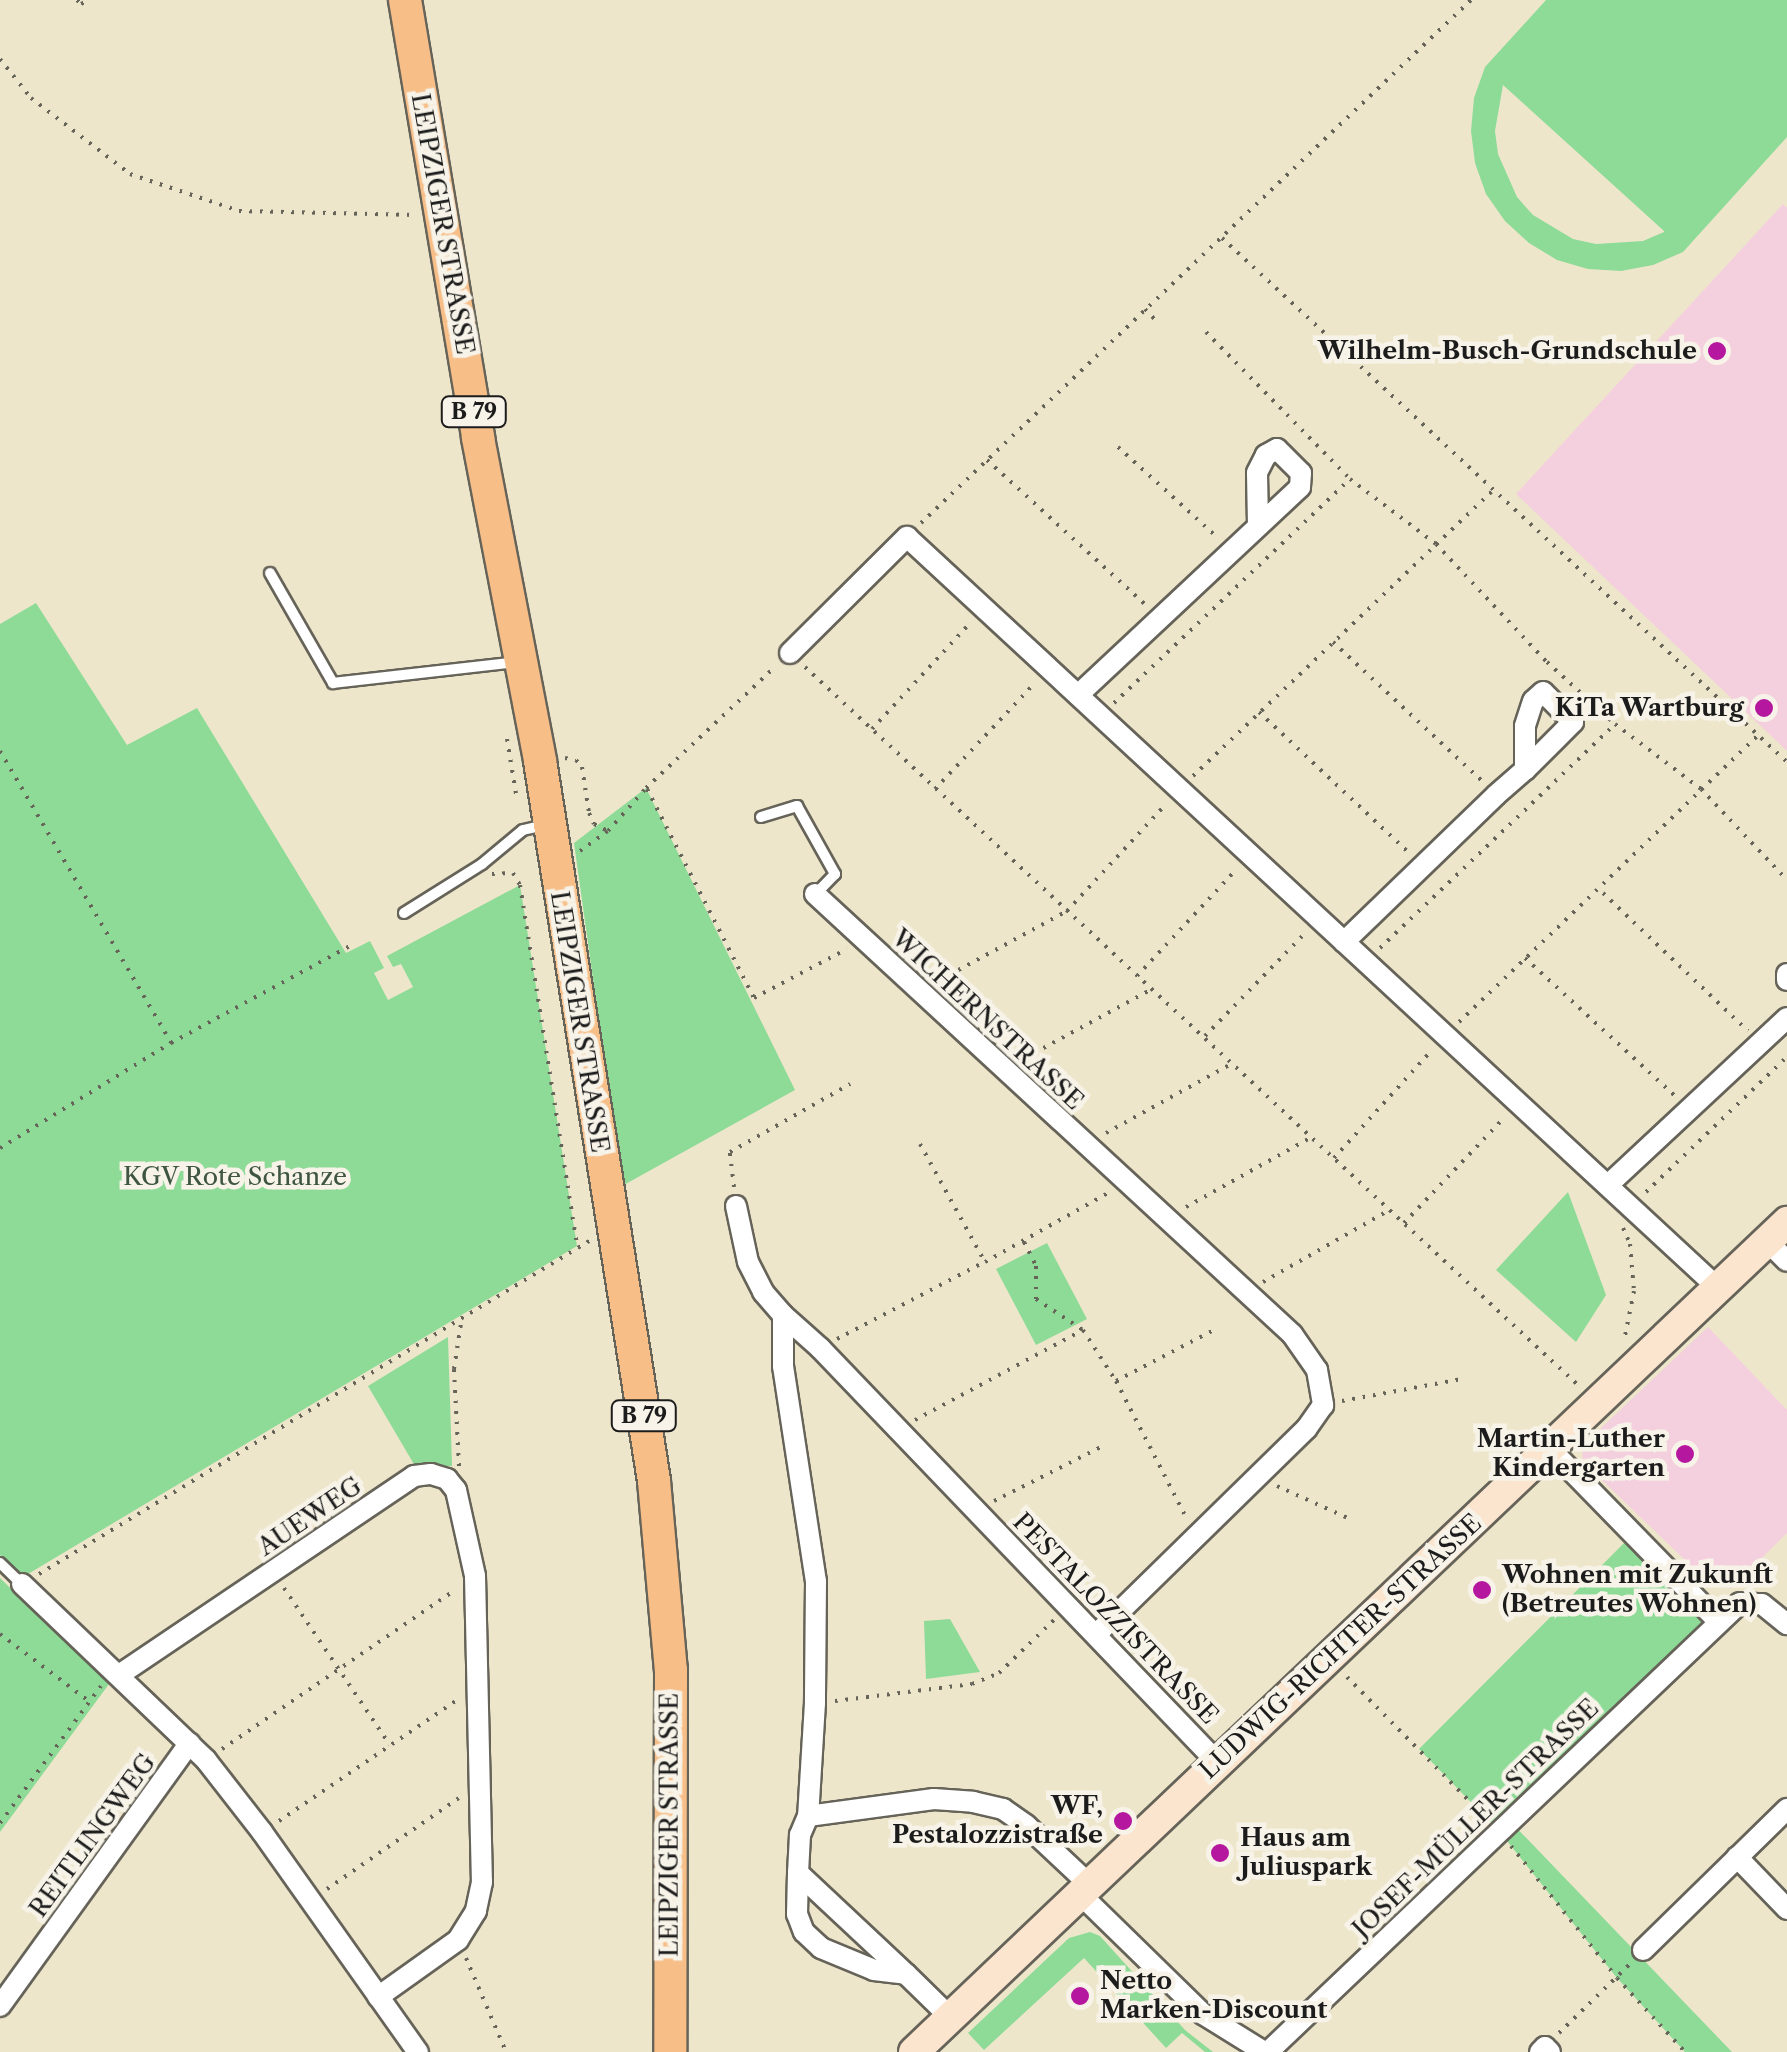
<!DOCTYPE html>
<meta charset="utf-8">
<style>
body{margin:0}
#map{position:relative;width:1787px;height:2052px;overflow:hidden;background:#eee6cb;font-family:"Libre Caslon Text",serif}
div>[style]{position:absolute}
[style*='--x']{left:calc(var(--x)*1px);top:calc(var(--y)*1px);width:calc(var(--w)*1px);rotate:calc(var(--a)*1deg)}
.built>*{inset:0;background:#f4cfde}
.green>*{inset:0;background:#8edb98}
.path>*{height:4px;margin-top:-2px;transform-origin:0;background:repeating-linear-gradient(90deg,#666359 0 2.5px,transparent 0 10.5px)}
.roads{filter:drop-shadow(2px 0 #666359) drop-shadow(-2px 0 #666359) drop-shadow(0 2px #666359) drop-shadow(0 -2px #666359)}
.lane>*{height:10px;margin:-5px;padding:0 5px;transform-origin:5px;border-radius:5px;background:#fff}
.street>*{height:20px;margin:-10px;padding:0 10px;transform-origin:10px;border-radius:10px;background:#fff}
.secondary>*{height:30px;margin:-15px;padding:0 15px;transform-origin:15px;border-radius:15px;background:#fce5cf}
.primary>*{height:32px;margin:-16px;padding:0 16px;transform-origin:16px;border-radius:16px;background:#f7be88}
.dots>*{width:28px;height:28px;translate:-50% -50%;box-sizing:border-box;border:5px solid #f7f3e8;border-radius:50%}
span{translate:-50% -50%;white-space:nowrap;text-align:center;line-height:1.15;-webkit-text-stroke:9px #f7f3e8;paint-order:stroke}
.shield-label span{padding:2px 8px;background:#f7f3e8;border:2px solid;border-radius:8px;-webkit-text-stroke-width:0}
.shield-label{font-size:22px;color:#1c1c1c;font-weight:700}
.street-label{font-size:25px;color:#1c1c1c}
.poi-label{font-size:25px;color:#1c1c1c;font-weight:700}
.right{translate:-100% -50%;text-align:right}
.left{translate:0 -50%;text-align:left}
.park-label{font-size:25px;color:#3e5541}
</style>
<div id="map">
<div class="built">
<i style="clip-path:polygon(1783px 204px,1787px 208px,1787px 751px,1516px 494px)"></i>
<i style="clip-path:polygon(1708px 1327px,1787px 1410px,1787px 1533px,1731px 1588px,1712px 1586px,1583px 1462px,1582px 1446px)"></i>
</div>
<div class="green">
<i style="clip-path:polygon(evenodd,1546px 0,1787px 0,1787px 137px,1683px 252px,1653px 265px,1621px 271px,1588px 269px,1557px 260px,1529px 243px,1505px 221px,1486px 194px,1475px 163px,1471px 131px,1474px 98px,1485px 67px,1546px 0,1503px 85px,1664px 231px,1664px 232px,1643px 241px,1596px 244px,1573px 239px,1533px 215px,1517px 197px,1498px 154px,1495px 131px,1503px 85px)"></i>
<i style="clip-path:polygon(36px 603px,127px 745px,197px 708px,346px 953px,370px 941px,384px 968px,374px 973px,388px 1000px,413px 987px,401px 964px,393px 967px,387px 956px,520px 885px,577px 1246px,23px 1577px,0 1555px,0 624px)"></i>
<i style="clip-path:polygon(646px 788px,795px 1090px,622px 1186px,574px 843px)"></i>
<i style="clip-path:polygon(1568px 1192px,1606px 1295px,1576px 1342px,1496px 1270px)"></i>
<i style="clip-path:polygon(1047px 1243px,1087px 1319px,1036px 1345px,996px 1269px)"></i>
<i style="clip-path:polygon(448px 1337px,452px 1466px,415px 1466px,368px 1386px)"></i>
<i style="clip-path:polygon(1633px 1534px,1719px 1622px,1510px 1821px,1732px 2052px,1685px 2052px,1617px 1978px,1499px 1831px,1419px 1749px)"></i>
<i style="clip-path:polygon(0 1578px,109px 1684px,0 1832px)"></i>
<i style="clip-path:polygon(950px 1619px,980px 1672px,926px 1679px,924px 1621px)"></i>
<i style="clip-path:polygon(1090px 1932px,1100px 1936px,1185px 2030px,1213px 2052px,1205px 2052px,1182px 2033px,1166px 2048px,1084px 1958px,984px 2050px,968px 2033px,1069px 1938px)"></i>
</div>
<div class="path">
<i style="--x:77;--y:0;--w:6;--a:45"></i>
<i style="--x:81;--y:4;--w:9;--a:-27"></i>
<i style="--x:0;--y:59;--w:50;--a:51.5"></i>
<i style="--x:31;--y:98;--w:125;--a:37.5"></i>
<i style="--x:130;--y:174;--w:115;--a:18.7"></i>
<i style="--x:239;--y:211;--w:177;--a:1.3"></i>
<i style="--x:1222;--y:238;--w:771;--a:42.84"></i>
<i style="--x:1145;--y:309;--w:18;--a:47"></i>
<i style="--x:1206;--y:332;--w:206;--a:45.6"></i>
<i style="--x:1350;--y:479;--w:108;--a:37.1"></i>
<i style="--x:1436;--y:544;--w:162;--a:46.8"></i>
<i style="--x:1547;--y:662;--w:92;--a:42.4"></i>
<i style="--x:1615;--y:724;--w:108;--a:37.1"></i>
<i style="--x:1701;--y:789;--w:125;--a:46.6"></i>
<i style="--x:1118;--y:447;--w:135;--a:42.3"></i>
<i style="--x:987;--y:460;--w:215;--a:42.4"></i>
<i style="--x:921;--y:523;--w:759;--a:-43.56"></i>
<i style="--x:1333;--y:642;--w:205;--a:43"></i>
<i style="--x:805;--y:667;--w:1055;--a:42.89"></i>
<i style="--x:1114;--y:703;--w:325;--a:-43.5"></i>
<i style="--x:1259;--y:712;--w:206;--a:43.2"></i>
<i style="--x:872;--y:729;--w:146;--a:-47.2"></i>
<i style="--x:507;--y:739;--w:56;--a:80.7"></i>
<i style="--x:0;--y:751;--w:338;--a:59.6"></i>
<i style="--x:171;--y:1043;--w:204;--a:-28.5"></i>
<i style="--x:565;--y:758;--w:11;--a:10"></i>
<i style="--x:576;--y:760;--w:9;--a:49"></i>
<i style="--x:582;--y:767;--w:47;--a:81.3"></i>
<i style="--x:589;--y:813;--w:12;--a:66"></i>
<i style="--x:594;--y:824;--w:16;--a:27"></i>
<i style="--x:1193;--y:776;--w:416;--a:-43.6"></i>
<i style="--x:647;--y:789;--w:235;--a:62.9"></i>
<i style="--x:754;--y:998;--w:105;--a:-27.8"></i>
<i style="--x:935;--y:789;--w:146;--a:-46.7"></i>
<i style="--x:580;--y:851;--w:34;--a:-36"></i>
<i style="--x:608;--y:831;--w:57;--a:-48.5"></i>
<i style="--x:646;--y:788;--w:178;--a:-43.2"></i>
<i style="--x:492;--y:874;--w:21;--a:-3"></i>
<i style="--x:513;--y:873;--w:14;--a:60"></i>
<i style="--x:520;--y:885;--w:365;--a:81"></i>
<i style="--x:1603;--y:893;--w:200;--a:43.6"></i>
<i style="--x:1380;--y:948;--w:325;--a:-43.6"></i>
<i style="--x:1525;--y:958;--w:205;--a:42.6"></i>
<i style="--x:1137;--y:976;--w:145;--a:-47"></i>
<i style="--x:940;--y:980;--w:145;--a:-28.5"></i>
<i style="--x:1067;--y:911;--w:146;--a:-47.2"></i>
<i style="--x:1459;--y:1022;--w:414;--a:-43.8"></i>
<i style="--x:1205;--y:1036;--w:145;--a:-45.8"></i>
<i style="--x:1025;--y:1058;--w:145;--a:-28.5"></i>
<i style="--x:1106;--y:1133;--w:145;--a:-28.9"></i>
<i style="--x:920;--y:1144;--w:135;--a:61.2"></i>
<i style="--x:985;--y:1262;--w:141;--a:-29.3"></i>
<i style="--x:0;--y:1148;--w:201;--a:-31.6"></i>
<i style="--x:1334;--y:1158;--w:146;--a:-47.8"></i>
<i style="--x:734;--y:1187;--w:35;--a:-97"></i>
<i style="--x:730;--y:1152;--w:138;--a:-29.5"></i>
<i style="--x:1646;--y:1192;--w:195;--a:-43.8"></i>
<i style="--x:1186;--y:1207;--w:144;--a:-29.1"></i>
<i style="--x:1404;--y:1223;--w:145;--a:-46.4"></i>
<i style="--x:1623;--y:1228;--w:17;--a:66"></i>
<i style="--x:1630;--y:1244;--w:47;--a:85.1"></i>
<i style="--x:1634;--y:1291;--w:51;--a:101.3"></i>
<i style="--x:1024;--y:1242;--w:27;--a:63"></i>
<i style="--x:1036;--y:1266;--w:33;--a:90"></i>
<i style="--x:1036;--y:1299;--w:56;--a:33.4"></i>
<i style="--x:1083;--y:1330;--w:61;--a:57.1"></i>
<i style="--x:1116;--y:1381;--w:155;--a:62.8"></i>
<i style="--x:1263;--y:1282;--w:145;--a:-29.7"></i>
<i style="--x:837;--y:1339;--w:166;--a:-27.6"></i>
<i style="--x:1116;--y:1381;--w:113;--a:-27.5"></i>
<i style="--x:1342;--y:1401;--w:122;--a:-10.4"></i>
<i style="--x:915;--y:1420;--w:191;--a:-28.2"></i>
<i style="--x:459;--y:1466;--w:97;--a:-93"></i>
<i style="--x:454;--y:1369;--w:53;--a:-81.3"></i>
<i style="--x:1277;--y:1486;--w:78;--a:24.3"></i>
<i style="--x:994;--y:1501;--w:122;--a:-26.8"></i>
<i style="--x:39;--y:1574;--w:645;--a:-31.18"></i>
<i style="--x:284;--y:1588;--w:189;--a:56"></i>
<i style="--x:0;--y:1634;--w:113;--a:37.1"></i>
<i style="--x:1347;--y:1677;--w:195;--a:45.4"></i>
<i style="--x:835;--y:1701;--w:138;--a:-7.1"></i>
<i style="--x:972;--y:1684;--w:29;--a:-22"></i>
<i style="--x:999;--y:1673;--w:78;--a:-44"></i>
<i style="--x:222;--y:1749;--w:281;--a:-34.3"></i>
<i style="--x:279;--y:1821;--w:215;--a:-34.2"></i>
<i style="--x:0;--y:1823;--w:170;--a:-53.6"></i>
<i style="--x:1511;--y:1846;--w:169;--a:51.2"></i>
<i style="--x:1617;--y:1978;--w:100;--a:47.4"></i>
<i style="--x:327;--y:1889;--w:160;--a:-34.6"></i>
<i style="--x:466;--y:1958;--w:102;--a:66.9"></i>
<i style="--x:1559;--y:2033;--w:100;--a:-44.2"></i>
</div>
<div class="roads">
<div class="lane">
<i style="--x:270;--y:573;--w:127;--a:60.2"></i>
<i style="--x:333;--y:683;--w:186;--a:-6.5"></i>
<i style="--x:761;--y:817;--w:38;--a:-17"></i>
<i style="--x:797;--y:806;--w:78;--a:60.8"></i>
<i style="--x:835;--y:874;--w:28;--a:134"></i>
<i style="--x:404;--y:913;--w:92;--a:-32.1"></i>
<i style="--x:482;--y:864;--w:53;--a:-39.7"></i>
<i style="--x:523;--y:830;--w:22;--a:-13"></i>
<i style="--x:0;--y:1563;--w:30;--a:44"></i>
</div>
<div class="street">
<i style="--x:790;--y:653;--w:165;--a:-44.8"></i>
<i style="--x:907;--y:537;--w:1105;--a:42.8"></i>
<i style="--x:1078;--y:695;--w:304;--a:-43.1"></i>
<i style="--x:1300;--y:487;--w:14;--a:-86"></i>
<i style="--x:1301;--y:473;--w:34;--a:-135"></i>
<i style="--x:1277;--y:449;--w:13;--a:151"></i>
<i style="--x:1266;--y:455;--w:20;--a:117"></i>
<i style="--x:1257;--y:473;--w:51;--a:88.9"></i>
<i style="--x:815;--y:894;--w:649;--a:42.69"></i>
<i style="--x:1292;--y:1334;--w:44;--a:55.2"></i>
<i style="--x:1317;--y:1370;--w:36;--a:80"></i>
<i style="--x:1323;--y:1405;--w:29;--a:125"></i>
<i style="--x:1306;--y:1429;--w:294;--a:135.6"></i>
<i style="--x:1344;--y:942;--w:211;--a:-44"></i>
<i style="--x:1496;--y:795;--w:38;--a:-41"></i>
<i style="--x:1525;--y:770;--w:68;--a:-45"></i>
<i style="--x:1573;--y:722;--w:42;--a:-135"></i>
<i style="--x:1543;--y:692;--w:13;--a:138"></i>
<i style="--x:1533;--y:701;--w:26;--a:108"></i>
<i style="--x:1525;--y:726;--w:44;--a:90"></i>
<i style="--x:1787;--y:974;--w:6;--a:90"></i>
<i style="--x:1608;--y:1185;--w:245;--a:-43"></i>
<i style="--x:736;--y:1206;--w:57;--a:77.9"></i>
<i style="--x:748;--y:1262;--w:34;--a:63"></i>
<i style="--x:763;--y:1292;--w:30;--a:49"></i>
<i style="--x:783;--y:1315;--w:50;--a:41.7"></i>
<i style="--x:820;--y:1348;--w:575;--a:46.2"></i>
<i style="--x:1767;--y:1241;--w:28;--a:45"></i>
<i style="--x:783;--y:1315;--w:51;--a:90"></i>
<i style="--x:783;--y:1366;--w:218;--a:81.3"></i>
<i style="--x:816;--y:1581;--w:122;--a:90.5"></i>
<i style="--x:815;--y:1703;--w:113;--a:93.5"></i>
<i style="--x:808;--y:1816;--w:21;--a:113"></i>
<i style="--x:800;--y:1835;--w:38;--a:93"></i>
<i style="--x:798;--y:1873;--w:41;--a:91.4"></i>
<i style="--x:797;--y:1914;--w:19;--a:69"></i>
<i style="--x:804;--y:1932;--w:23;--a:43"></i>
<i style="--x:821;--y:1948;--w:57;--a:22.5"></i>
<i style="--x:874;--y:1970;--w:32;--a:7"></i>
<i style="--x:906;--y:1974;--w:148;--a:-136.9"></i>
<i style="--x:1550;--y:1449;--w:242;--a:45.7"></i>
<i style="--x:22;--y:1584;--w:255;--a:43.7"></i>
<i style="--x:206;--y:1760;--w:91;--a:52.1"></i>
<i style="--x:262;--y:1832;--w:270;--a:54.7"></i>
<i style="--x:119;--y:1675;--w:356;--a:-34"></i>
<i style="--x:414;--y:1476;--w:17;--a:-7"></i>
<i style="--x:431;--y:1474;--w:17;--a:17"></i>
<i style="--x:447;--y:1479;--w:14;--a:51"></i>
<i style="--x:456;--y:1490;--w:88;--a:77.5"></i>
<i style="--x:475;--y:1576;--w:306;--a:88.7"></i>
<i style="--x:482;--y:1882;--w:30;--a:102"></i>
<i style="--x:476;--y:1911;--w:34;--a:122"></i>
<i style="--x:458;--y:1940;--w:98;--a:144.5"></i>
<i style="--x:808;--y:1816;--w:127;--a:-7.7"></i>
<i style="--x:934;--y:1799;--w:39;--a:4"></i>
<i style="--x:973;--y:1802;--w:31;--a:13"></i>
<i style="--x:1003;--y:1809;--w:28;--a:35"></i>
<i style="--x:1026;--y:1825;--w:88;--a:43.2"></i>
<i style="--x:1737;--y:1857;--w:72;--a:46.1"></i>
<i style="--x:1080;--y:1894;--w:172;--a:44.3"></i>
<i style="--x:1203;--y:2014;--w:72;--a:31.9"></i>
<i style="--x:1643;--y:1950;--w:202;--a:-44.4"></i>
<i style="--x:906;--y:1974;--w:62;--a:44.3"></i>
<i style="--x:0;--y:2006;--w:324;--a:-54.2"></i>
<i style="--x:1268;--y:2052;--w:651;--a:-43.57"></i>
<i style="--x:1740;--y:1603;--w:22;--a:3"></i>
<i style="--x:1762;--y:1604;--w:32;--a:39"></i>
<i style="--x:1540;--y:2052;--w:7;--a:-45"></i>
<i style="--x:1545;--y:2047;--w:7;--a:45"></i>
</div>
<div class="secondary">
<i style="--x:914;--y:2052;--w:1205;--a:-43.55"></i>
</div>
<div class="primary">
<i style="--x:405;--y:0;--w:444;--a:80.5"></i>
<i style="--x:478;--y:438;--w:329;--a:79.1"></i>
<i style="--x:540;--y:761;--w:729;--a:81"></i>
<i style="--x:654;--y:1481;--w:190;--a:84.9"></i>
<i style="--x:671;--y:1670;--w:382;--a:90.1"></i>
</div>
</div>
<div class="dots">
<i style="left:1717px;top:351px;background:#b5179e"></i>
<i style="left:1764px;top:708px;background:#b5179e"></i>
<i style="left:1685px;top:1454px;background:#b5179e"></i>
<i style="left:1482px;top:1590px;background:#b5179e"></i>
<i style="left:1123px;top:1821px;background:#b5179e"></i>
<i style="left:1220px;top:1853px;background:#b5179e"></i>
<i style="left:1080px;top:1996px;background:#b5179e"></i>
</div>
<div class="shield-label">
<span style="left:474px;top:412px">B 79</span>
<span style="left:644px;top:1416px">B 79</span>
</div>
<div class="street-label">
<span style="left:442px;top:224px;rotate:80deg">LEIPZIGER STRASSE</span>
<span style="left:987px;top:1020px;rotate:43deg">WICHERNSTRASSE</span>
<span style="left:579px;top:1022px;rotate:81deg">LEIPZIGER STRASSE</span>
<span style="left:310px;top:1517px;rotate:-34deg">AUEWEG</span>
<span style="left:1115px;top:1619px;rotate:46deg">PESTALOZZISTRASSE</span>
<span style="left:1341px;top:1647px;rotate:-43deg">LUDWIG-RICHTER-STRASSE</span>
<span style="left:1476px;top:1819px;rotate:-44deg">JOSEF-MÜLLER-STRASSE</span>
<span style="left:670px;top:1825px;rotate:-90deg">LEIPZIGER STRASSE</span>
<span style="left:93px;top:1836px;rotate:-54deg">REITLINGWEG</span>
</div>
<div class="poi-label">
<span class="right" style="left:1697px;top:351px">Wilhelm-Busch-Grundschule</span>
<span class="right" style="left:1744px;top:708px">KiTa Wartburg</span>
<span class="right" style="left:1665px;top:1454px">Martin-Luther<br>Kindergarten</span>
<span class="left" style="left:1502px;top:1590px">Wohnen mit Zukunft<br>(Betreutes Wohnen)</span>
<span class="right" style="left:1103px;top:1821px">WF,<br>Pestalozzistraße</span>
<span class="left" style="left:1240px;top:1853px">Haus am<br>Juliuspark</span>
<span class="left" style="left:1100px;top:1996px">Netto<br>Marken-Discount</span>
</div>
<div class="park-label">
<span style="left:235px;top:1177px">KGV Rote Schanze</span>
</div>
</div>
